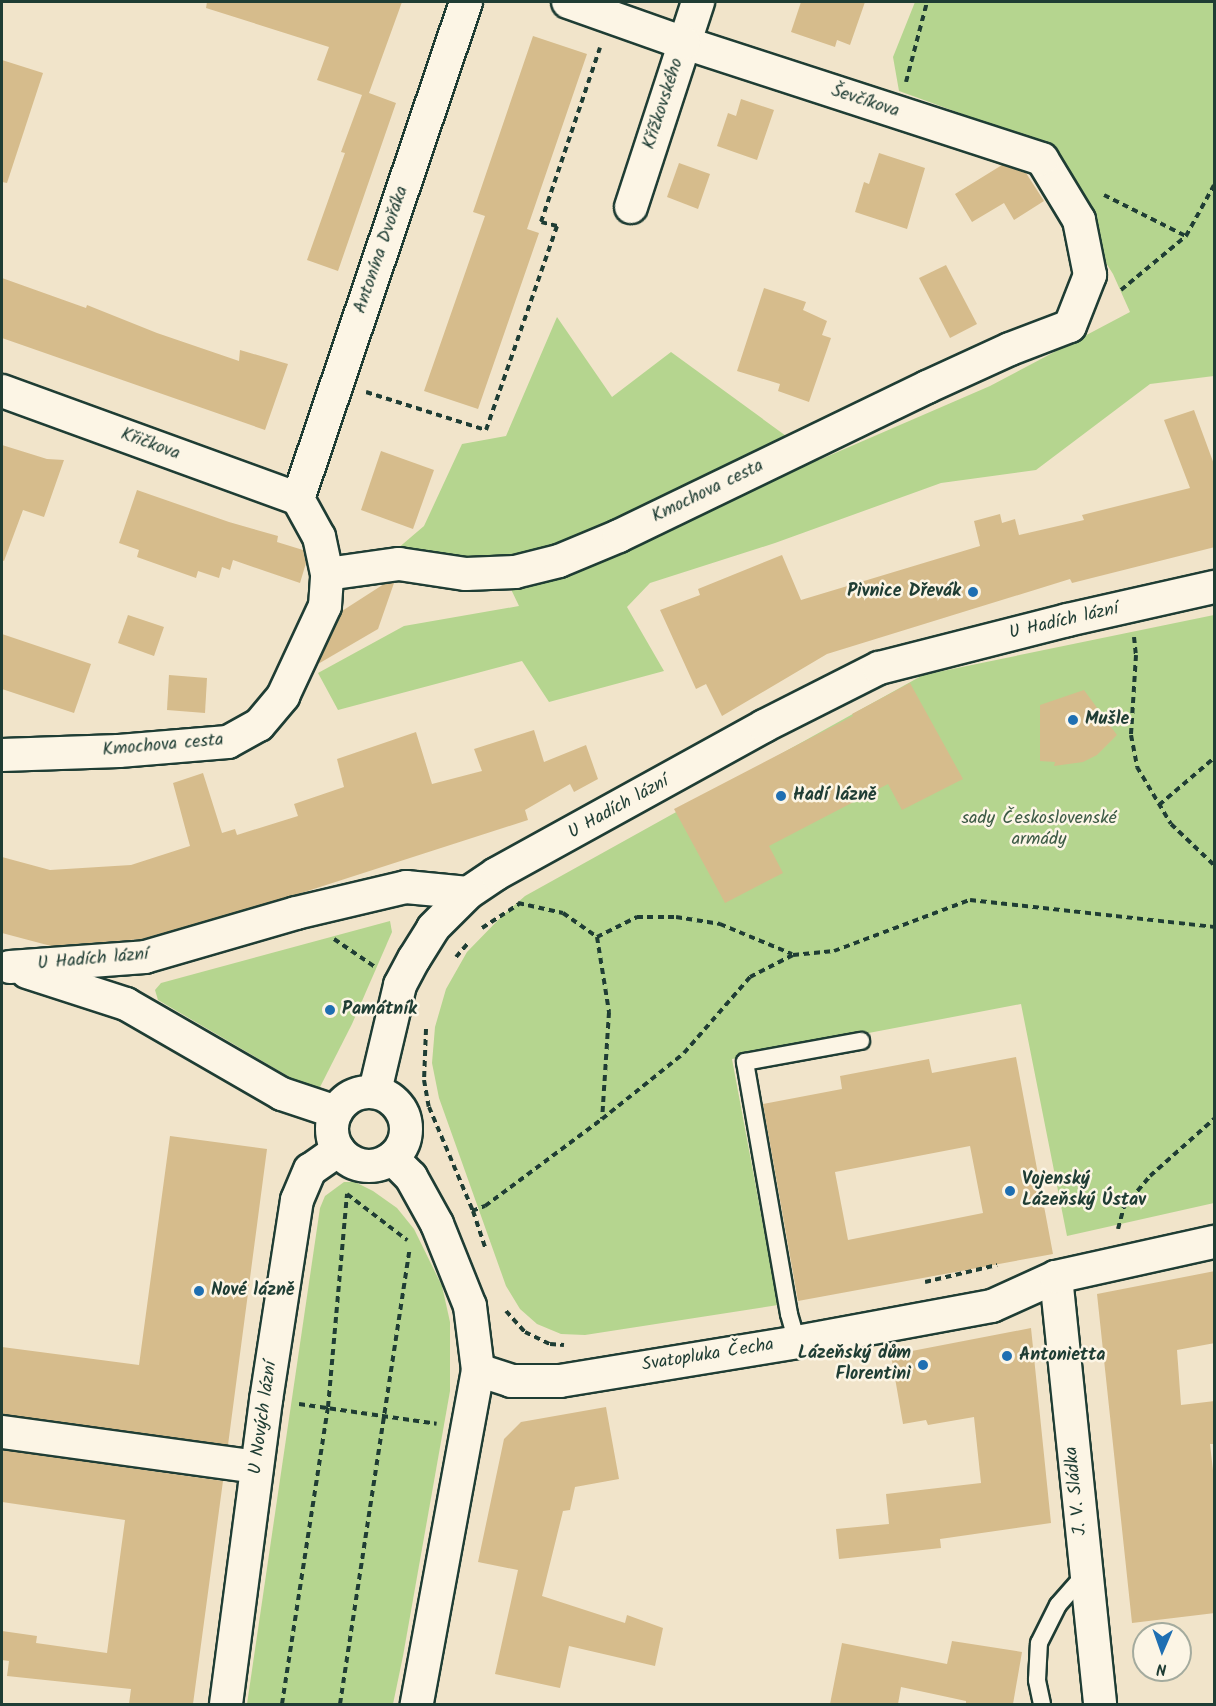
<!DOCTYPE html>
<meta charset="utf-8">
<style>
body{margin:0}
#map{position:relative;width:1216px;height:1706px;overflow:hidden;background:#f1e4ca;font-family:Kalam,sans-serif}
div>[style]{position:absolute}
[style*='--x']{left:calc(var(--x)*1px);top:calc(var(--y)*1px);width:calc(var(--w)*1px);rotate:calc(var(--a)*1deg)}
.green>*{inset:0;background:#b5d58f}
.building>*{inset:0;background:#d6bc8c}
.path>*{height:4px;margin-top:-2px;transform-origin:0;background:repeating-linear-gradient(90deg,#1f3d34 0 6px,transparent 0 10.5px)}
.roads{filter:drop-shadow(2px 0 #1f3d34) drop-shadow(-2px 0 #1f3d34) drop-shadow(0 2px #1f3d34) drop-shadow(0 -2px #1f3d34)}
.lane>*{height:16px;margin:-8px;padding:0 8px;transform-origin:8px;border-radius:8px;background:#fcf5e5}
.street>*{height:32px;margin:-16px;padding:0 16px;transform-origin:16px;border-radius:16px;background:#fcf5e5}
.street>.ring{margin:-16px;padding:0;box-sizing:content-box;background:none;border:32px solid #fcf5e5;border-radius:50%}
.dots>*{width:16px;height:16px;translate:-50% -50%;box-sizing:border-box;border:3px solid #fcf5e5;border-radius:50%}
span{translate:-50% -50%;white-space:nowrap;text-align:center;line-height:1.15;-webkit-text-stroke:5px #fcf5e5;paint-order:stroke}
.street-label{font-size:18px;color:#1f3d34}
.poi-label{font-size:18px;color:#1f3d34;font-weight:700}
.right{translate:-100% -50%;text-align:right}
.left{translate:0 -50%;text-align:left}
.park-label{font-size:18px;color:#3d5b46}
.frame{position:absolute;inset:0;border:3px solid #1f3d34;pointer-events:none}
.north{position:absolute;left:1132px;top:1622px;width:60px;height:60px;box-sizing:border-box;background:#fcf5e5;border:2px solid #a4ab9e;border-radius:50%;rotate:182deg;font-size:16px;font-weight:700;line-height:24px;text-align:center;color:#1f3d34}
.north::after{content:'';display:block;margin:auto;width:21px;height:27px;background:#1f6fb2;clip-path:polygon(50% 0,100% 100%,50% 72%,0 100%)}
</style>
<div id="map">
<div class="green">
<i style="clip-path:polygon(915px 2px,1214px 2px,1214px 376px,1150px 384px,1036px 470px,941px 483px,775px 543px,650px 583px,627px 607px,664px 671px,549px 702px,522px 661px,338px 710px,318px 673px,404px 626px,519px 606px,497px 560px,390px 555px,424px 526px,462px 444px,506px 436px,557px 317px,612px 397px,671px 352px,819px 460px,990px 386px,1130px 312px,1113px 274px,1079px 220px,1056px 148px,899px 91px,893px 57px)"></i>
<i style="clip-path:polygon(1214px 615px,1214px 1203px,1067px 1236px,1021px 1004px,732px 1059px,778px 1305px,585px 1335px,561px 1334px,537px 1324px,520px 1309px,506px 1286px,439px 1098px,432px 1063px,435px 1027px,446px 989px,467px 952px,501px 917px,525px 896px,923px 675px)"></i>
<i style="clip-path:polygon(390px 921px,392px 932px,352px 1024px,317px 1093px,158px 1000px,155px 990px,161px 983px)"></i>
<i style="clip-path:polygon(344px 1182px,355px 1182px,373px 1191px,397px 1208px,414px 1229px,442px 1286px,450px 1322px,450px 1391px,403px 1656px,393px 1704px,247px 1704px,320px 1208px,325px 1196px)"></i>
</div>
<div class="building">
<i style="clip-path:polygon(207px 2px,402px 2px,369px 93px,396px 103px,338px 271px,307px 260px,345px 153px,341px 152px,362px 95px,317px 80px,329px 47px,206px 8px)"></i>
<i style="clip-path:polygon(801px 2px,865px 2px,850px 45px,837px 40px,835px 47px,791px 32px)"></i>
<i style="clip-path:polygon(533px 36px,587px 54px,527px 229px,539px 233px,478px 409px,424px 391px,485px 216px,473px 212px)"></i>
<i style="clip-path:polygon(2px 60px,43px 73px,7px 183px,2px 182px)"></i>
<i style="clip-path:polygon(741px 99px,774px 110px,757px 160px,717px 146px,728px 113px,736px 116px)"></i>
<i style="clip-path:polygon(879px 153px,925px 168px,907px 229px,855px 212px,864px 182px,869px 184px)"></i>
<i style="clip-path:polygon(679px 163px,710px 174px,698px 209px,667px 197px)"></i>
<i style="clip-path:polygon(1002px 165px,1026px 173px,1044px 201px,1014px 220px,1004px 203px,972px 222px,955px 194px)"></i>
<i style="clip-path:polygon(946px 265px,977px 324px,950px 338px,919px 278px)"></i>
<i style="clip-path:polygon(2px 278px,86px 308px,87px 305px,157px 333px,239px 361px,240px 350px,288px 364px,265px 430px,2px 338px)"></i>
<i style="clip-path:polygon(764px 288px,806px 302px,803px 310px,827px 321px,822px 335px,831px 338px,809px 402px,778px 391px,780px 384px,737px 371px)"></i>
<i style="clip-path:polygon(1194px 410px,1215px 467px,1215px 547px,1072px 583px,1070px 579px,827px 654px,722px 716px,706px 684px,696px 689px,660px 610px,700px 595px,698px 589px,782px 555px,801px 600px,980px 546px,974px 521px,1000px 514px,1002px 523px,1015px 519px,1019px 535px,1084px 520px,1082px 515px,1190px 488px,1164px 420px)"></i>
<i style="clip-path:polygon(2px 445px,47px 459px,64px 460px,44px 517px,23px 510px,4px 561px,2px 560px)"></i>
<i style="clip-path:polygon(381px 451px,434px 470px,413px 529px,361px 510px)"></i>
<i style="clip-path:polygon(137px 490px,229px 522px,278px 536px,277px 542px,303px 550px,306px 563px,300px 583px,233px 560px,230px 570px,222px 567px,219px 578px,198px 571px,196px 578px,137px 557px,139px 550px,119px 543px)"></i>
<i style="clip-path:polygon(394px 583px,378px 629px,318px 664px,342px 611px,384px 584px)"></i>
<i style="clip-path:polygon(128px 615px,164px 627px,154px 656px,118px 643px)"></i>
<i style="clip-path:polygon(2px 634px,91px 664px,74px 713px,2px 689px)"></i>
<i style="clip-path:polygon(169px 675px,207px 678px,205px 713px,167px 710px)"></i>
<i style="clip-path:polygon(910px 683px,963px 779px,902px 810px,888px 784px,769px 846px,783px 873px,725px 903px,674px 809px,853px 716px,852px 714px)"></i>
<i style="clip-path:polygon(1084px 690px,1117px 735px,1097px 755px,1083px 762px,1054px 766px,1055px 762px,1040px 761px,1040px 705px)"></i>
<i style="clip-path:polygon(534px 730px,544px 762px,586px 745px,598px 779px,574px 792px,570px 784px,525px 810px,528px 820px,292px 896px,142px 939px,51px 946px,2px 933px,2px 857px,50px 870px,131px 865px,190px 846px,173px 783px,203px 773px,222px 833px,235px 829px,237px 835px,298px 816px,294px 804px,344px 787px,337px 759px,416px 732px,432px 784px,482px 771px,474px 749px)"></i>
<i style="clip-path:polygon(evenodd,1016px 1057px,1053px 1254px,798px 1301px,763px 1104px,842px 1089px,840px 1076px,929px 1059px,932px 1073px,1016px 1057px,970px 1146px,983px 1213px,848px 1240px,835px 1172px,970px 1146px)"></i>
<i style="clip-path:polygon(170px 1136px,267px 1149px,228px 1445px,2px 1414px,2px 1347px,139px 1365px)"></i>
<i style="clip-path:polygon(1215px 1271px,1215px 1343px,1177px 1350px,1181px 1405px,1215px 1401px,1215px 1444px,1210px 1444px,1215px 1488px,1215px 1613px,1132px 1623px,1097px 1294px)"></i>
<i style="clip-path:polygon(1031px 1328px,1051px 1523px,940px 1539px,941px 1548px,839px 1559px,836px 1529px,889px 1524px,886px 1494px,981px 1483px,974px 1417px,928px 1425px,926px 1420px,903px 1424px,891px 1355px)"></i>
<i style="clip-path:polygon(606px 1407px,619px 1479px,575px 1487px,570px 1510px,563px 1511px,542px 1596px,625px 1623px,627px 1615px,663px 1628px,655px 1666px,569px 1646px,560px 1688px,495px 1674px,518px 1570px,478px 1562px,504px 1439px,521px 1422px)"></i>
<i style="clip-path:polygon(2px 1450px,223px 1481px,193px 1704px,129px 1704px,131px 1689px,7px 1676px,9px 1661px,2px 1660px,2px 1631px,37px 1636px,36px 1643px,107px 1653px,125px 1520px,2px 1502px)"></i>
<i style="clip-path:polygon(952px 1641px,1022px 1652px,1013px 1704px,966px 1704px,966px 1701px,901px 1687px,898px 1704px,830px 1704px,842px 1643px,947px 1664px)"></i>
</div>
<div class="path">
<i style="--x:906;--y:82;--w:83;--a:-75.3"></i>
<i style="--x:1104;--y:195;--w:92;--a:26.6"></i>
<i style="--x:1121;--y:290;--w:85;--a:-39.7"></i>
<i style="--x:1186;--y:236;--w:58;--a:-61.2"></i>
<i style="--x:366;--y:392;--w:126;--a:17.6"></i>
<i style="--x:486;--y:430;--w:216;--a:-70.8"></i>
<i style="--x:557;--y:226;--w:16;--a:-166"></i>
<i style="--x:541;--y:222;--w:184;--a:-71.3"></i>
<i style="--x:1134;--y:637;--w:18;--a:84"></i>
<i style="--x:1136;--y:655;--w:80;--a:93.6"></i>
<i style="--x:1131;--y:735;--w:33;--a:79"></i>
<i style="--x:1137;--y:767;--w:66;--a:59.2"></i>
<i style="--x:1171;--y:824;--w:59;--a:43.6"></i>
<i style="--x:1159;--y:805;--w:72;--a:-40.5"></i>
<i style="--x:518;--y:903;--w:46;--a:12.5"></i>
<i style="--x:563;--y:913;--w:42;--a:35.2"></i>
<i style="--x:597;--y:937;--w:76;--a:80.9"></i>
<i style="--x:609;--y:1012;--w:107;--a:93.7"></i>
<i style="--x:482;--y:928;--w:44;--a:-33"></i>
<i style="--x:597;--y:937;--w:45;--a:-26.6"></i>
<i style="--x:637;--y:917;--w:39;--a:0"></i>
<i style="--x:676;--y:917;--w:45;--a:9"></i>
<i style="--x:720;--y:924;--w:78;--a:22.6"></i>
<i style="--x:334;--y:939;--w:50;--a:34.3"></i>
<i style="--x:456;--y:957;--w:20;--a:-49"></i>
<i style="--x:426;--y:1029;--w:51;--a:92.2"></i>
<i style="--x:424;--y:1080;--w:27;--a:80"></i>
<i style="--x:429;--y:1107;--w:113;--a:67.1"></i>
<i style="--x:473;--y:1211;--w:41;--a:71.6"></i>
<i style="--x:472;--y:1211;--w:14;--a:-21"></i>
<i style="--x:485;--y:1206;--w:146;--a:-36.6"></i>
<i style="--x:602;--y:1119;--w:105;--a:-38.8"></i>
<i style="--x:684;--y:1053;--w:101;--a:-49"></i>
<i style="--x:750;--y:977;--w:48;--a:-27.1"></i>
<i style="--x:793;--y:955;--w:41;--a:-5.6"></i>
<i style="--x:834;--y:951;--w:145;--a:-20.6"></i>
<i style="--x:970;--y:900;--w:245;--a:6.3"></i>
<i style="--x:1118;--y:1229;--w:23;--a:-75"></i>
<i style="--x:1124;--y:1207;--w:40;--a:-50"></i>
<i style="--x:1150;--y:1176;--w:86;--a:-41.7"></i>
<i style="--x:925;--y:1282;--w:74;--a:-13.3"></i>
<i style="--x:506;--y:1311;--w:28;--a:48"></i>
<i style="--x:525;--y:1332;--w:28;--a:26"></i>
<i style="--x:550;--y:1344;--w:14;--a:4"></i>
<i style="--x:299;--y:1404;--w:139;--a:8.2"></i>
<i style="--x:282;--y:1704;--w:301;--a:-81.2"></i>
<i style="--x:328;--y:1407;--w:214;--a:-84.9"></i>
<i style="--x:347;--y:1194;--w:76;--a:37.5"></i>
<i style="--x:340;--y:1704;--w:460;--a:-81.3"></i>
</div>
<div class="roads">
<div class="lane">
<i style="--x:797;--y:1342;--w:29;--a:-106"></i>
<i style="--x:789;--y:1314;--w:256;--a:-99.9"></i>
<i style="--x:745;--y:1062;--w:118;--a:-10.3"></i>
<i style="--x:1042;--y:1704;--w:25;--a:-102"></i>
<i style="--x:1037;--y:1680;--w:37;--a:-87"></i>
<i style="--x:1039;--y:1643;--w:42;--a:-63.4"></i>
<i style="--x:1058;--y:1605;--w:43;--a:-48.8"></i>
</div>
<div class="street">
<i style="--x:631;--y:207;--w:216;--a:-71.9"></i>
<i style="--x:2;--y:391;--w:315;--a:20"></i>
<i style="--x:298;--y:499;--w:525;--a:-71.32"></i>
<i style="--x:327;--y:574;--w:73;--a:-7.9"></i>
<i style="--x:399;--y:564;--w:68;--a:8.5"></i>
<i style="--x:466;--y:574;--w:49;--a:-2.3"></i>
<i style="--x:515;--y:572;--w:45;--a:-14"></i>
<i style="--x:559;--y:561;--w:65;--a:-22.6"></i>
<i style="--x:619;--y:536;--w:342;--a:-25.8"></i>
<i style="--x:927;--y:387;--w:91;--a:-24.6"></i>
<i style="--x:1010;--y:349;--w:64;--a:-21"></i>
<i style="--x:1070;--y:326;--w:55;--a:-68.6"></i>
<i style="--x:1090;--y:275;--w:56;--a:-101.3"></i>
<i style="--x:1079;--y:220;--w:71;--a:-121.2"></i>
<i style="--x:1042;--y:159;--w:376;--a:-162"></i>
<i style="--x:684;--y:43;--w:123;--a:-160.5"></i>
<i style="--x:2;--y:755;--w:117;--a:-2"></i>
<i style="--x:119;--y:751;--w:109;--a:-4.7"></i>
<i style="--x:228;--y:742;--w:35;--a:-29"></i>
<i style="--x:259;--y:725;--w:38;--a:-50"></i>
<i style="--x:283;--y:696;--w:99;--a:-65"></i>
<i style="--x:325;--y:606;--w:32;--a:-86"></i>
<i style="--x:327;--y:574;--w:38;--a:-102"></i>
<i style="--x:319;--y:537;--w:43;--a:-118.9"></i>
<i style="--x:10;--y:967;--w:135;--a:-4.2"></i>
<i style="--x:145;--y:957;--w:157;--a:-16.2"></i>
<i style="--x:296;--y:913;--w:113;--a:-13.3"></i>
<i style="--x:406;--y:887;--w:62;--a:5.5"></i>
<i style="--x:27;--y:972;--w:104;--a:17.9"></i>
<i style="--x:126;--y:1004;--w:180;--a:30"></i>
<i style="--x:282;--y:1094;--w:57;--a:18.4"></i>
<i style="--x:375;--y:1091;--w:109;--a:-76.7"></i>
<i style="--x:400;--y:985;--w:30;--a:-62"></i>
<i style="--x:414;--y:959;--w:36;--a:-58"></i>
<i style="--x:433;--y:928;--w:49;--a:-45"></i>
<i style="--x:468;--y:893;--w:34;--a:-34"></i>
<i style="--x:496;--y:874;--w:306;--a:-28.9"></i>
<i style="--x:764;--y:726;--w:129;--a:-26.8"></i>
<i style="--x:879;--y:668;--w:194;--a:-14.3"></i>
<i style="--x:1067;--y:620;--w:151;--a:-12.7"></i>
<i class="ring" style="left:332px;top:1092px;width:42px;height:42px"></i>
<i style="--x:392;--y:1158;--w:27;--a:45"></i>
<i style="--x:411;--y:1177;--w:54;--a:61"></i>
<i style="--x:437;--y:1224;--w:88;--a:68.1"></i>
<i style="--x:470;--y:1306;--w:64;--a:82.9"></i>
<i style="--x:478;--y:1370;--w:340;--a:100.4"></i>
<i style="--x:1056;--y:1277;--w:429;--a:84.1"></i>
<i style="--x:478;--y:1370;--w:35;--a:18"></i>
<i style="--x:511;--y:1381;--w:49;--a:0"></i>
<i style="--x:560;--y:1381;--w:240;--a:-9.3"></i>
<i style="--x:797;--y:1342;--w:198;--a:-10.5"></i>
<i style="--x:992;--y:1306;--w:70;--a:-24.4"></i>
<i style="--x:1056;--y:1277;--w:162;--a:-12.5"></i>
<i style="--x:2;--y:1432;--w:257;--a:7.8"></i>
<i style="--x:226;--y:1704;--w:307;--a:-82.5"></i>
<i style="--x:266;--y:1400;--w:202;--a:-81.2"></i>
<i style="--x:297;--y:1200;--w:33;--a:-67"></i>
<i style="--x:310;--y:1170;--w:35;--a:-35"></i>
</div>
</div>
<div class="dots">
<i style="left:973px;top:592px;background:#1f6fb2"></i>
<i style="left:1073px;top:720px;background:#1f6fb2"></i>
<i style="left:781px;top:796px;background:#1f6fb2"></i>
<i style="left:330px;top:1010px;background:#1f6fb2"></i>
<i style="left:1010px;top:1191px;background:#1f6fb2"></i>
<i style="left:199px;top:1291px;background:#1f6fb2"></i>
<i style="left:1007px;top:1356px;background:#1f6fb2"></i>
<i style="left:923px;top:1365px;background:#1f6fb2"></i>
</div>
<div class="street-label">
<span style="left:865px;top:102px;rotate:18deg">Ševčíkova</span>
<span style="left:664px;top:104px;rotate:-72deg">Křížkovského</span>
<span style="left:382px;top:250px;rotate:-71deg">Antonína Dvořáka</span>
<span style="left:150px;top:445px;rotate:20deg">Křičkova</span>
<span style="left:708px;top:492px;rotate:-26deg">Kmochova cesta</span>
<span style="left:1064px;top:622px;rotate:-13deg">U Hadích lázní</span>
<span style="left:163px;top:746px;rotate:-5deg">Kmochova cesta</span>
<span style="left:619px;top:808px;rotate:-29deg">U Hadích lázní</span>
<span style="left:93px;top:960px;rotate:-5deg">U Hadích lázní</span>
<span style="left:708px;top:1356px;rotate:-9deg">Svatopluka Čecha</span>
<span style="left:264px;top:1418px;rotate:-82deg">U Nových lázní</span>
<span style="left:1077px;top:1491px;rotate:-96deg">J. V. Sládka</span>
</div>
<div class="poi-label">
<span class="right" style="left:961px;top:592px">Pivnice Dřevák</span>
<span class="left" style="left:1085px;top:720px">Mušle</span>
<span class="left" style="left:793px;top:796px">Hadí lázně</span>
<span class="left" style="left:342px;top:1010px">Památník</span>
<span class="left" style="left:1022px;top:1191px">Vojenský<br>Lázeňský Ústav</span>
<span class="left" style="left:211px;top:1291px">Nové lázně</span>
<span class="right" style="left:911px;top:1365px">Lázeňský dům<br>Florentini</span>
<span class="left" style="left:1019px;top:1356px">Antonietta</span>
</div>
<div class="park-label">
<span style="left:1039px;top:830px">sady Československé<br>armády</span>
</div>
<div class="frame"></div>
<div class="north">N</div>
</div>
